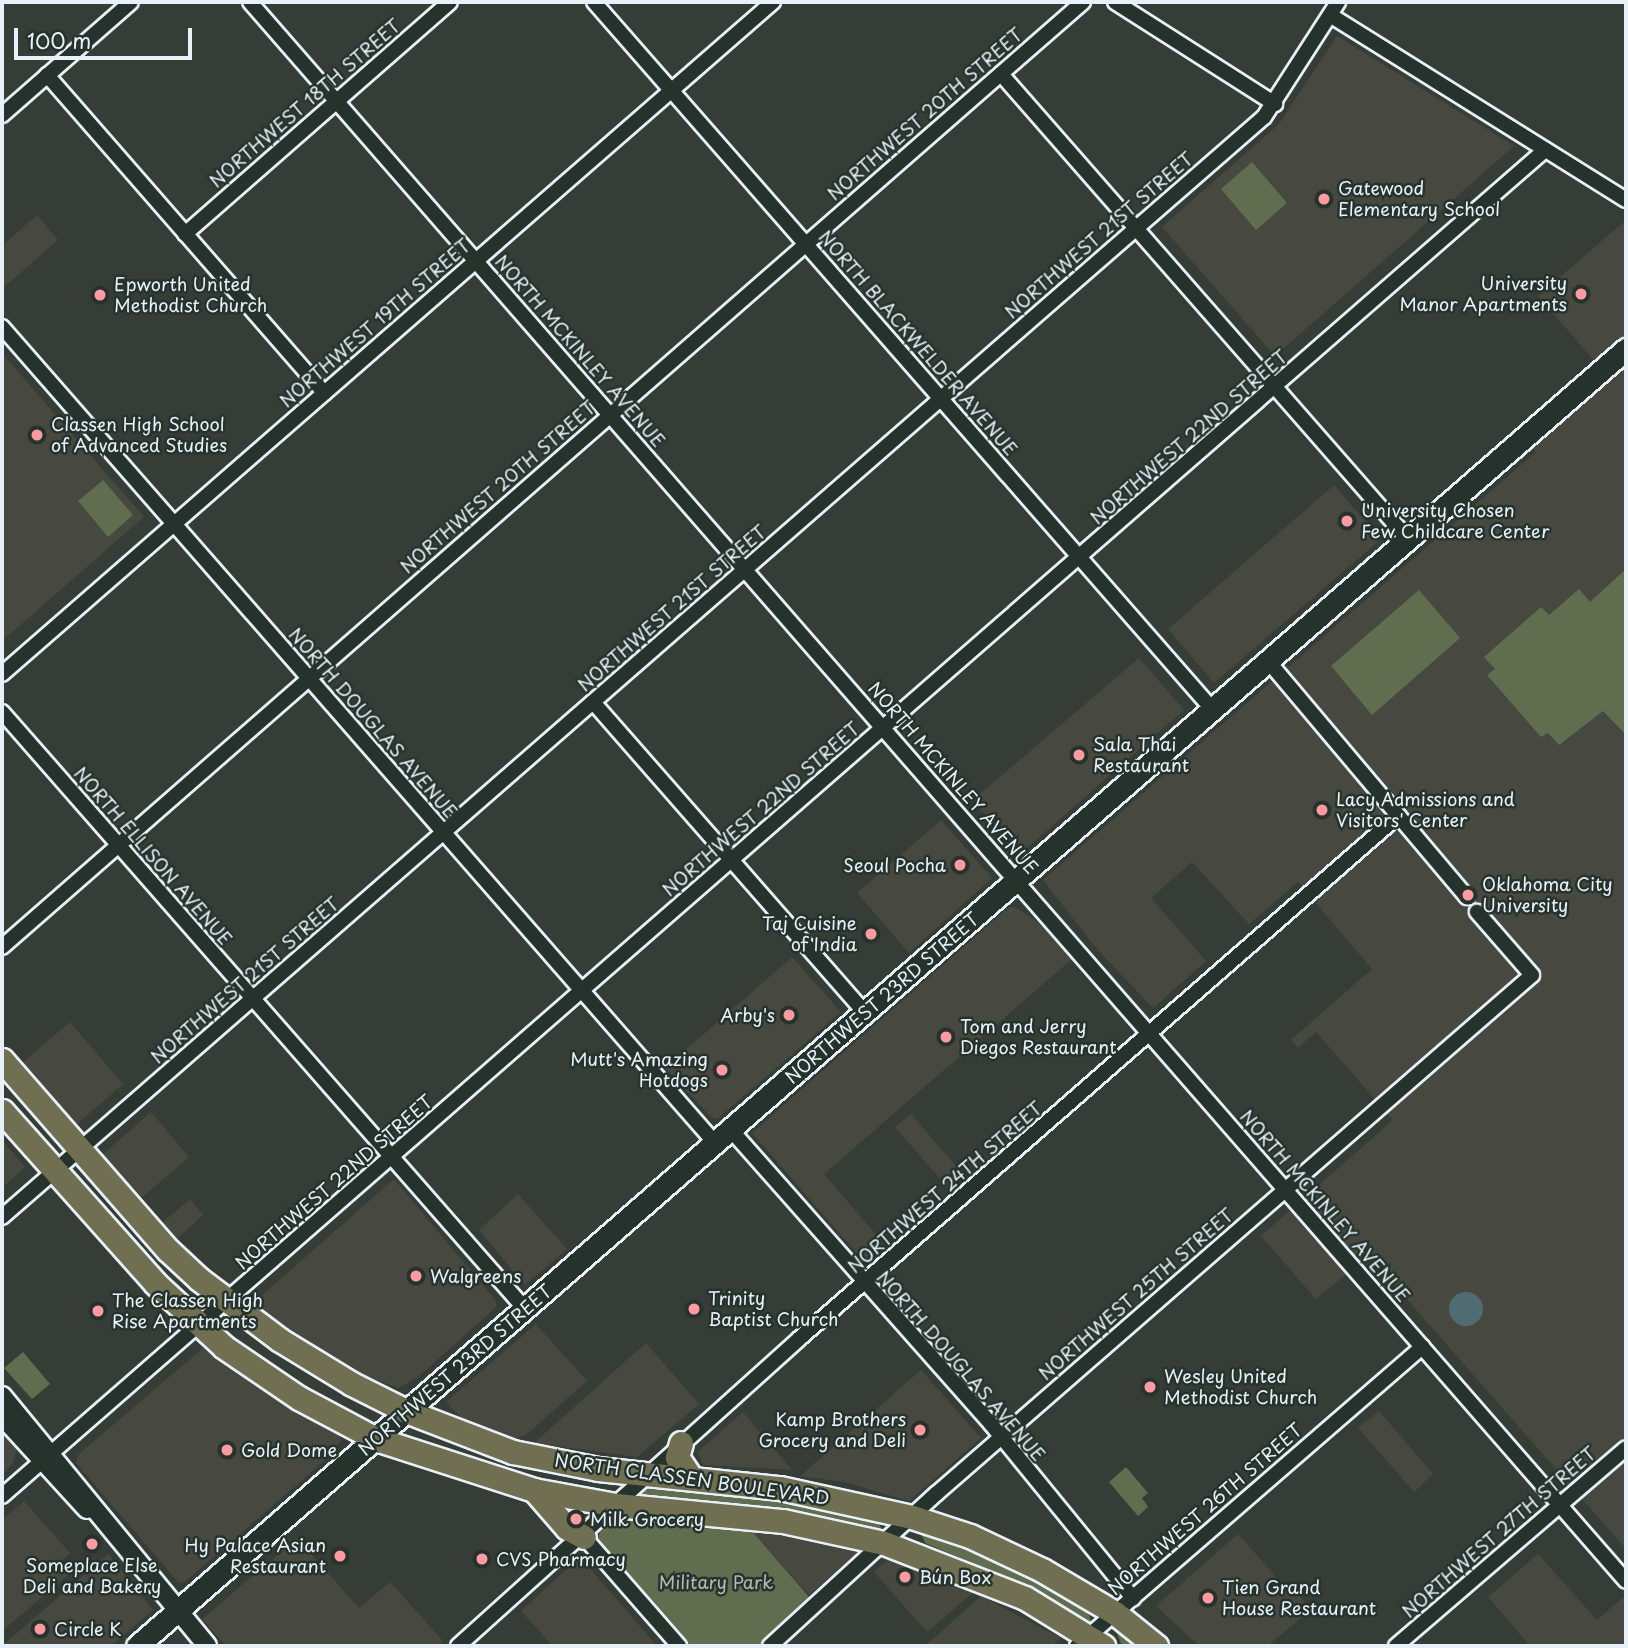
<!DOCTYPE html>
<meta charset="utf-8">
<style>
body{margin:0}
#map{position:relative;width:1628px;height:1648px;overflow:hidden;background:#353d36;font-family:"Playpen Sans",sans-serif}
div>[style]{position:absolute}
[style*='--x']{left:calc(var(--x)*1px);top:calc(var(--y)*1px);width:calc(var(--w)*1px);rotate:calc(var(--a)*1deg)}
.built>*{inset:0;background:#474941}
.green>*{inset:0;background:#606d4e}
.water>*{inset:0;background:#4f6c75}
.round{border-radius:50%}
.roads{filter:drop-shadow(2px 0 #e8f1f8) drop-shadow(-2px 0 #e8f1f8) drop-shadow(0 2px #e8f1f8) drop-shadow(0 -2px #e8f1f8)}
.minor>*{height:14px;margin:-7px;padding:0 7px;transform-origin:7px;border-radius:7px;background:#26332d}
.tertiary>*{height:18px;margin:-9px;padding:0 9px;transform-origin:9px;border-radius:9px;background:#26332d}
.secondary>*{height:21px;margin:-10.5px;padding:0 10.5px;transform-origin:10.5px;border-radius:10.5px;background:#26332d}
.primary>*{height:23px;margin:-11.5px;padding:0 11.5px;transform-origin:11.5px;border-radius:11.5px;background:#716f52}
.dots>*{width:19px;height:19px;translate:-50% -50%;box-sizing:border-box;border:4px solid #26332d;border-radius:50%}
span{translate:-50% -50%;white-space:nowrap;text-align:center;line-height:1.15;-webkit-text-stroke:5px #26332d;paint-order:stroke}
.street-label{font-size:18px;color:#e8f1f8}
.poi-label{font-size:18px;color:#e8f1f8}
.left{translate:0 -50%;text-align:left}
.right{translate:-100% -50%;text-align:right}
.park-label{font-size:18px;color:#b2bcb4}
.frame{position:absolute;inset:0;border:4px solid #e8f1f8;pointer-events:none}
.scale{position:absolute;left:14px;top:28px;width:178px;height:32px;box-sizing:border-box;border:4px solid #e8f1f8;border-top:0;padding-left:9px;font-size:21px;line-height:24px;white-space:nowrap;color:#e8f1f8;-webkit-text-stroke:5px #26332d;paint-order:stroke}
</style>
<div id="map">
<div class="built">
<i style="clip-path:polygon(1337px 36px,1514px 146px,1275px 356px,1162px 227px,1279px 124px)"></i>
<i style="clip-path:polygon(37px 215px,58px 240px,2px 289px,2px 246px)"></i>
<i style="clip-path:polygon(1626px 220px,1626px 1549px,1369px 1256px,1316px 1299px,1261px 1236px,1393px 1120px,1316px 1032px,1298px 1048px,1291px 1040px,1372px 969px,1298px 882px,1249px 924px,1192px 862px,1151px 898px,1206px 961px,1153px 1008px,1096px 948px,1043px 880px,1536px 452px,1531px 446px,1609px 378px,1538px 296px)"></i>
<i style="clip-path:polygon(2px 353px,144px 517px,2px 641px)"></i>
<i style="clip-path:polygon(1334px 485px,1381px 539px,1214px 683px,1168px 629px)"></i>
<i style="clip-path:polygon(1139px 658px,1184px 710px,1019px 855px,973px 800px)"></i>
<i style="clip-path:polygon(941px 820px,992px 878px,909px 953px,857px 893px)"></i>
<i style="clip-path:polygon(1015px 907px,1039px 923px,1072px 959px,824px 1174px,883px 1243px,863px 1260px,752px 1133px,1008px 908px)"></i>
<i style="clip-path:polygon(792px 957px,841px 1012px,717px 1119px,711px 1117px,665px 1068px)"></i>
<i style="clip-path:polygon(70px 1022px,123px 1084px,75px 1126px,21px 1064px)"></i>
<i style="clip-path:polygon(151px 1112px,189px 1157px,139px 1200px,101px 1156px)"></i>
<i style="clip-path:polygon(911px 1114px,963px 1174px,947px 1187px,895px 1127px)"></i>
<i style="clip-path:polygon(2px 1140px,25px 1167px,2px 1188px)"></i>
<i style="clip-path:polygon(394px 1179px,496px 1301px,496px 1307px,417px 1378px,398px 1388px,342px 1367px,251px 1305px)"></i>
<i style="clip-path:polygon(518px 1194px,567px 1249px,525px 1285px,479px 1230px)"></i>
<i style="clip-path:polygon(190px 1199px,203px 1215px,176px 1240px,160px 1225px)"></i>
<i style="clip-path:polygon(536px 1324px,587px 1381px,526px 1435px,515px 1439px,465px 1422px,446px 1402px)"></i>
<i style="clip-path:polygon(646px 1343px,699px 1404px,637px 1457px,534px 1443px)"></i>
<i style="clip-path:polygon(203px 1348px,254px 1384px,338px 1431px,341px 1440px,332px 1454px,185px 1582px,179px 1583px,76px 1463px,78px 1455px)"></i>
<i style="clip-path:polygon(921px 1370px,981px 1438px,909px 1501px,844px 1482px,800px 1476px)"></i>
<i style="clip-path:polygon(1379px 1411px,1433px 1474px,1414px 1492px,1358px 1428px)"></i>
<i style="clip-path:polygon(743px 1412px,792px 1470px,703px 1465px,697px 1452px)"></i>
<i style="clip-path:polygon(2px 1431px,17px 1448px,13px 1463px,2px 1474px)"></i>
<i style="clip-path:polygon(24px 1501px,70px 1553px,60px 1563px,69px 1574px,2px 1631px,2px 1520px)"></i>
<i style="clip-path:polygon(750px 1529px,802px 1537px,860px 1550px,809px 1595px)"></i>
<i style="clip-path:polygon(1238px 1534px,1294px 1597px,1298px 1594px,1311px 1609px,1268px 1646px,1199px 1646px,1156px 1606px)"></i>
<i style="clip-path:polygon(297px 1538px,359px 1608px,390px 1582px,443px 1641px,437px 1646px,226px 1646px,202px 1619px)"></i>
<i style="clip-path:polygon(108px 1554px,153px 1610px,111px 1646px,2px 1646px)"></i>
<i style="clip-path:polygon(1538px 1554px,1597px 1620px,1626px 1595px,1626px 1646px,1530px 1646px,1488px 1597px)"></i>
<i style="clip-path:polygon(580px 1557px,657px 1646px,553px 1646px,521px 1611px)"></i>
<i style="clip-path:polygon(889px 1559px,937px 1573px,975px 1591px,927px 1632px,874px 1572px)"></i>
<i style="clip-path:polygon(981px 1596px,1061px 1638px,1052px 1646px,925px 1646px)"></i>
</div>
<div class="green">
<i style="clip-path:polygon(1252px 162px,1287px 203px,1256px 230px,1221px 189px)"></i>
<i style="clip-path:polygon(103px 480px,133px 515px,108px 537px,78px 501px)"></i>
<i style="clip-path:polygon(1626px 569px,1626px 735px,1603px 711px,1559px 745px,1548px 733px,1541px 737px,1487px 675px,1495px 669px,1484px 657px,1541px 607px,1549px 615px,1579px 589px,1590px 602px)"></i>
<i style="clip-path:polygon(1419px 590px,1460px 638px,1372px 715px,1331px 666px)"></i>
<i style="clip-path:polygon(23px 1352px,50px 1384px,32px 1399px,4px 1368px)"></i>
<i style="clip-path:polygon(1126px 1467px,1148px 1493px,1142px 1498px,1148px 1507px,1138px 1516px,1109px 1482px)"></i>
<i style="clip-path:polygon(638px 1489px,730px 1490px,874px 1516px,883px 1531px,755px 1506px,645px 1499px)"></i>
<i style="clip-path:polygon(620px 1515px,750px 1529px,811px 1599px,758px 1646px,690px 1646px,598px 1539px,600px 1532px)"></i>
<i style="clip-path:polygon(918px 1527px,975px 1547px,1087px 1606px,1091px 1622px,1025px 1585px,925px 1543px)"></i>
<i style="clip-path:polygon(1114px 1626px,1145px 1646px,1122px 1646px)"></i>
</div>
<div class="water">
<i class="round" style="left:1449px;top:1292px;width:34px;height:34px"></i>
</div>
<div class="roads">
<div class="minor">
<i style="--x:250;--y:2;--w:2094;--a:48.93"></i>
<i style="--x:594;--y:2;--w:940;--a:48.84"></i>
<i style="--x:1115;--y:2;--w:190;--a:32.5"></i>
<i style="--x:1330;--y:15;--w:349;--a:32"></i>
<i style="--x:1001;--y:74;--w:618;--a:48.81"></i>
<i style="--x:47;--y:75;--w:422;--a:48.9"></i>
<i style="--x:2;--y:115;--w:171;--a:-41.2"></i>
<i style="--x:185;--y:234;--w:352;--a:-41.2"></i>
<i style="--x:2;--y:327;--w:1084;--a:48.85"></i>
<i style="--x:1268;--y:661;--w:309;--a:49.9"></i>
<i style="--x:2;--y:674;--w:1023;--a:-41.08"></i>
<i style="--x:593;--y:702;--w:413;--a:48.8"></i>
<i style="--x:2;--y:712;--w:794;--a:48.78"></i>
<i style="--x:2;--y:947;--w:1436;--a:-41.16"></i>
<i style="--x:731;--y:1130;--w:392;--a:48.5"></i>
<i style="--x:991;--y:1424;--w:225;--a:50.8"></i>
<i style="--x:2;--y:1217;--w:1674;--a:-41.08"></i>
<i style="--x:1264;--y:117;--w:137;--a:-57.2"></i>
<i style="--x:2;--y:1496;--w:2048;--a:-41.1"></i>
<i style="--x:584;--y:1537;--w:145;--a:48.9"></i>
<i style="--x:458;--y:1646;--w:460;--a:-42"></i>
<i style="--x:800;--y:1338;--w:794;--a:-41.12"></i>
<i style="--x:770;--y:1646;--w:225;--a:-42.5"></i>
<i style="--x:936;--y:1494;--w:790;--a:-41.05"></i>
<i style="--x:1532;--y:975;--w:84;--a:-131.1"></i>
<i style="--x:1077;--y:1646;--w:457;--a:-40.9"></i>
<i style="--x:1396;--y:1646;--w:303;--a:-40.7"></i>
</div>
<div class="tertiary">
<i style="--x:2;--y:1396;--w:323;--a:50.6"></i>
<i style="--x:2;--y:1416;--w:126;--a:47.6"></i>
</div>
<div class="secondary">
<i style="--x:137;--y:1646;--w:1975;--a:-41.06"></i>
</div>
<div class="primary">
<i style="--x:2;--y:1060;--w:252;--a:48.9"></i>
<i style="--x:168;--y:1250;--w:42;--a:43.1"></i>
<i style="--x:199;--y:1279;--w:101;--a:37"></i>
<i style="--x:280;--y:1340;--w:84;--a:31.4"></i>
<i style="--x:352;--y:1384;--w:60;--a:26.6"></i>
<i style="--x:406;--y:1411;--w:115;--a:21"></i>
<i style="--x:513;--y:1452;--w:87;--a:11.3"></i>
<i style="--x:598;--y:1469;--w:183;--a:6"></i>
<i style="--x:780;--y:1488;--w:135;--a:12.4"></i>
<i style="--x:912;--y:1517;--w:61;--a:18.1"></i>
<i style="--x:970;--y:1536;--w:80;--a:25.3"></i>
<i style="--x:1042;--y:1570;--w:85;--a:30.5"></i>
<i style="--x:1115;--y:1613;--w:53;--a:38.8"></i>
<i style="--x:2;--y:1111;--w:230;--a:48.3"></i>
<i style="--x:155;--y:1283;--w:94;--a:42.8"></i>
<i style="--x:224;--y:1347;--w:91;--a:34.2"></i>
<i style="--x:299;--y:1398;--w:87;--a:28"></i>
<i style="--x:376;--y:1439;--w:166;--a:17.9"></i>
<i style="--x:534;--y:1490;--w:83;--a:10.4"></i>
<i style="--x:616;--y:1505;--w:168;--a:5.5"></i>
<i style="--x:783;--y:1521;--w:103;--a:12.3"></i>
<i style="--x:884;--y:1543;--w:151;--a:21.3"></i>
<i style="--x:1025;--y:1598;--w:92;--a:31.6"></i>
<i style="--x:681;--y:1443;--w:15;--a:106"></i>
<i style="--x:677;--y:1457;--w:25;--a:56"></i>
<i style="--x:534;--y:1490;--w:50;--a:49"></i>
<i style="--x:567;--y:1528;--w:19;--a:28"></i>
</div>
</div>
<div class="dots">
<i style="left:1324px;top:199px;background:#ff9aa2"></i>
<i style="left:1581px;top:294px;background:#ff9aa2"></i>
<i style="left:100px;top:295px;background:#ff9aa2"></i>
<i style="left:37px;top:435px;background:#ff9aa2"></i>
<i style="left:1347px;top:521px;background:#ff9aa2"></i>
<i style="left:1079px;top:755px;background:#ff9aa2"></i>
<i style="left:1322px;top:810px;background:#ff9aa2"></i>
<i style="left:960px;top:865px;background:#ff9aa2"></i>
<i style="left:1468px;top:895px;background:#ff9aa2"></i>
<i style="left:871px;top:934px;background:#ff9aa2"></i>
<i style="left:789px;top:1015px;background:#ff9aa2"></i>
<i style="left:946px;top:1037px;background:#ff9aa2"></i>
<i style="left:722px;top:1070px;background:#ff9aa2"></i>
<i style="left:416px;top:1276px;background:#ff9aa2"></i>
<i style="left:694px;top:1309px;background:#ff9aa2"></i>
<i style="left:98px;top:1311px;background:#ff9aa2"></i>
<i style="left:1150px;top:1387px;background:#ff9aa2"></i>
<i style="left:920px;top:1430px;background:#ff9aa2"></i>
<i style="left:227px;top:1450px;background:#ff9aa2"></i>
<i style="left:576px;top:1519px;background:#ff9aa2"></i>
<i style="left:92px;top:1544px;background:#ff9aa2"></i>
<i style="left:340px;top:1556px;background:#ff9aa2"></i>
<i style="left:482px;top:1559px;background:#ff9aa2"></i>
<i style="left:905px;top:1577px;background:#ff9aa2"></i>
<i style="left:1208px;top:1598px;background:#ff9aa2"></i>
<i style="left:40px;top:1629px;background:#ff9aa2"></i>
</div>
<div class="street-label">
<span style="left:305px;top:103px;rotate:-41deg">NORTHWEST 18TH STREET</span>
<span style="left:925px;top:114px;rotate:-41deg">NORTHWEST 20TH STREET</span>
<span style="left:1099px;top:235px;rotate:-41deg">NORTHWEST 21ST STREET</span>
<span style="left:375px;top:323px;rotate:-41deg">NORTHWEST 19TH STREET</span>
<span style="left:918px;top:343px;rotate:49deg">NORTH BLACKWELDER AVENUE</span>
<span style="left:580px;top:351px;rotate:49deg">NORTH MCKINLEY AVENUE</span>
<span style="left:1189px;top:437px;rotate:-41deg">NORTHWEST 22ND STREET</span>
<span style="left:498px;top:487px;rotate:-41deg">NORTHWEST 20TH STREET</span>
<span style="left:672px;top:608px;rotate:-41deg">NORTHWEST 21ST STREET</span>
<span style="left:373px;top:723px;rotate:49deg">NORTH DOUGLAS AVENUE</span>
<span style="left:953px;top:778px;rotate:49deg">NORTH MCKINLEY AVENUE</span>
<span style="left:761px;top:809px;rotate:-41deg">NORTHWEST 22ND STREET</span>
<span style="left:153px;top:856px;rotate:49deg">NORTH ELLISON AVENUE</span>
<span style="left:245px;top:980px;rotate:-41deg">NORTHWEST 21ST STREET</span>
<span style="left:882px;top:998px;rotate:-41deg">NORTHWEST 23RD STREET</span>
<span style="left:334px;top:1182px;rotate:-41deg">NORTHWEST 22ND STREET</span>
<span style="left:945px;top:1187px;rotate:-41deg">NORTHWEST 24TH STREET</span>
<span style="left:1325px;top:1206px;rotate:49deg">NORTH MCKINLEY AVENUE</span>
<span style="left:1136px;top:1294px;rotate:-41deg">NORTHWEST 25TH STREET</span>
<span style="left:961px;top:1366px;rotate:49deg">NORTH DOUGLAS AVENUE</span>
<span style="left:455px;top:1370px;rotate:-41deg">NORTHWEST 23RD STREET</span>
<span style="left:692px;top:1479px;rotate:8deg">NORTH CLASSEN BOULEVARD</span>
<span style="left:1205px;top:1509px;rotate:-41deg">NORTHWEST 26TH STREET</span>
<span style="left:1499px;top:1532px;rotate:-41deg">NORTHWEST 27TH STREET</span>
</div>
<div class="poi-label">
<span class="left" style="left:1338px;top:199px">Gatewood<br>Elementary School</span>
<span class="right" style="left:1567px;top:294px">University<br>Manor Apartments</span>
<span class="left" style="left:114px;top:295px">Epworth United<br>Methodist Church</span>
<span class="left" style="left:51px;top:435px">Classen High School<br>of Advanced Studies</span>
<span class="left" style="left:1361px;top:521px">University Chosen<br>Few Childcare Center</span>
<span class="left" style="left:1093px;top:755px">Sala Thai<br>Restaurant</span>
<span class="left" style="left:1336px;top:810px">Lacy Admissions and<br>Visitors' Center</span>
<span class="right" style="left:946px;top:865px">Seoul Pocha</span>
<span class="left" style="left:1482px;top:895px">Oklahoma City<br>University</span>
<span class="right" style="left:857px;top:934px">Taj Cuisine<br>of India</span>
<span class="right" style="left:775px;top:1015px">Arby's</span>
<span class="left" style="left:960px;top:1037px">Tom and Jerry<br>Diegos Restaurant</span>
<span class="right" style="left:708px;top:1070px">Mutt's Amazing<br>Hotdogs</span>
<span class="left" style="left:430px;top:1276px">Walgreens</span>
<span class="left" style="left:708px;top:1309px">Trinity<br>Baptist Church</span>
<span class="left" style="left:112px;top:1311px">The Classen High<br>Rise Apartments</span>
<span class="left" style="left:1164px;top:1387px">Wesley United<br>Methodist Church</span>
<span class="right" style="left:906px;top:1430px">Kamp Brothers<br>Grocery and Deli</span>
<span class="left" style="left:241px;top:1450px">Gold Dome</span>
<span class="left" style="left:590px;top:1519px">Milk Grocery</span>
<span class="right" style="left:326px;top:1556px">Hy Palace Asian<br>Restaurant</span>
<span class="left" style="left:496px;top:1559px">CVS Pharmacy</span>
<span style="left:92px;top:1576px">Someplace Else<br>Deli and Bakery</span>
<span class="left" style="left:919px;top:1577px">Bún Box</span>
<span class="left" style="left:1222px;top:1598px">Tien Grand<br>House Restaurant</span>
<span class="left" style="left:54px;top:1629px">Circle K</span>
</div>
<div class="park-label">
<span style="left:716px;top:1582px">Military Park</span>
</div>
<div class="frame"></div>
<div class="scale">100 m</div>
</div>
